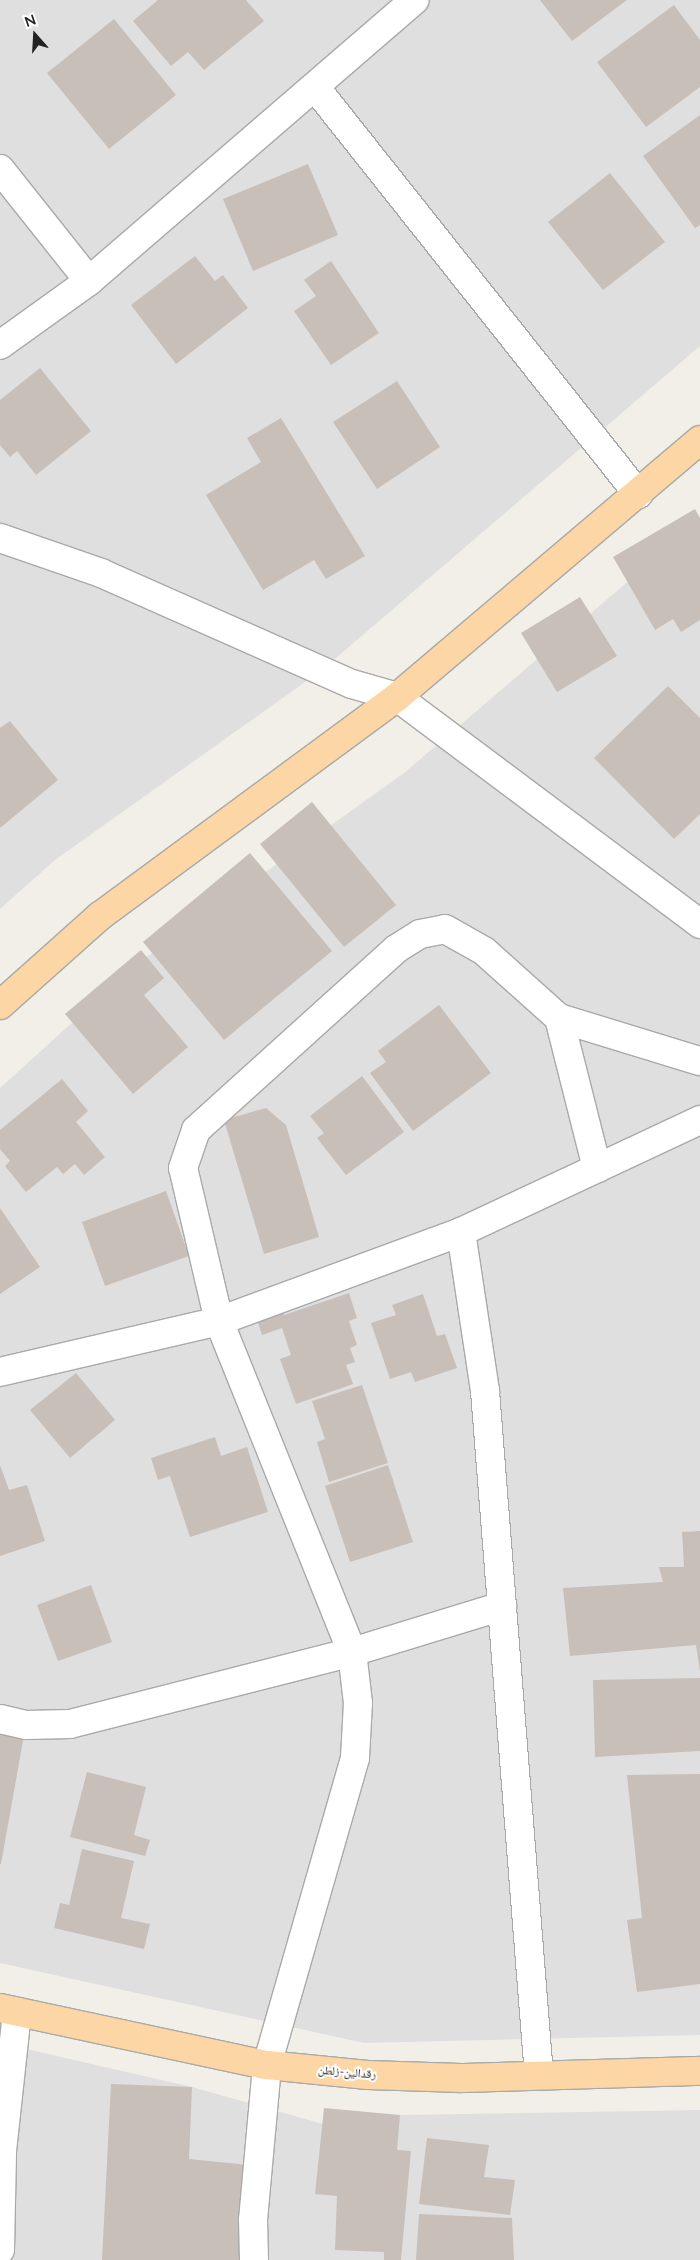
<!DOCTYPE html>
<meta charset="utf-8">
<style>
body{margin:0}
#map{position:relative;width:700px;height:2260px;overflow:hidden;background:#f2efe9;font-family:Lato,"Noto Naskh Arabic",sans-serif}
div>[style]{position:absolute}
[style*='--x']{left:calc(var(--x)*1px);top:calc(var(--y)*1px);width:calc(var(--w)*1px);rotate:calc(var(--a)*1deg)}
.residential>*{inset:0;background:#e0dfdf}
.building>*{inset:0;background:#c7bfb8}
.roads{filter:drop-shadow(1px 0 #a9a9a9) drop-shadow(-1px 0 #a9a9a9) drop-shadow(0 1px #a9a9a9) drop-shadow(0 -1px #a9a9a9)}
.minor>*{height:28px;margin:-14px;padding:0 14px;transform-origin:14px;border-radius:14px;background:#fff}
.primary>*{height:28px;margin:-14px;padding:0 14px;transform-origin:14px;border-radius:14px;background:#fcd6a4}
span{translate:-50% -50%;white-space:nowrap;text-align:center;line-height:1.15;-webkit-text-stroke:4px #fff;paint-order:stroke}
.street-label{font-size:12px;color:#222}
.north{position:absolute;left:10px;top:10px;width:50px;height:50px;-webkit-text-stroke:4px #fff;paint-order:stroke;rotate:341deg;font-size:14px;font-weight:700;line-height:20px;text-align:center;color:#222}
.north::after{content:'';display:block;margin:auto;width:18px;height:22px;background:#222;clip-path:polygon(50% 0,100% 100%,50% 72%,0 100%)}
</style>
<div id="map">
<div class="residential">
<i style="clip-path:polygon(0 0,700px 0,700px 346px,322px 670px,55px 860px,0 909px)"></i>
<i style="clip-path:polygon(700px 520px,700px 2035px,364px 2043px,0 1963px,0 1088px,138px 963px,404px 773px)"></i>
<i style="clip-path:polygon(0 2043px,192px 2087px,344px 2130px,400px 2115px,700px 2110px,700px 2260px,0 2260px)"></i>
</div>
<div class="building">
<i style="clip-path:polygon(158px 0,246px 0,264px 21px,204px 70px,188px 52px,171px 66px,133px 21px)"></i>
<i style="clip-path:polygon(540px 0,627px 0,572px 41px)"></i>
<i style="clip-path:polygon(674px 5px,700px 40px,700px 87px,646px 127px,597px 62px)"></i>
<i style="clip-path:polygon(114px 19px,176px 95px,109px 149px,47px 73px)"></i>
<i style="clip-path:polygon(700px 115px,700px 225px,695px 228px,643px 156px)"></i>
<i style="clip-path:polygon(308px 164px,338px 235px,253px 271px,223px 199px)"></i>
<i style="clip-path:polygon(610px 173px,665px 242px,603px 290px,548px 222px)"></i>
<i style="clip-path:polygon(195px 256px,215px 281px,223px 275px,248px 308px,176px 364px,131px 305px)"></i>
<i style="clip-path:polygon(331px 261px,379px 333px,331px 365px,294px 311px,316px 296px,304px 280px)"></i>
<i style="clip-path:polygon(40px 368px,91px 431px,36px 475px,17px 451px,10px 457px,0 445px,0 400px)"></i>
<i style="clip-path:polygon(397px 381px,440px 447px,377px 489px,333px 422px)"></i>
<i style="clip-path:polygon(281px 418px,365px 556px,326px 579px,314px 560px,263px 590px,206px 495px,261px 462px,247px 438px)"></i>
<i style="clip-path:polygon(695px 509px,700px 518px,700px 620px,681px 632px,673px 619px,655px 630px,613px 557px)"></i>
<i style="clip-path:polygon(580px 597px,617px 656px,557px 692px,521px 633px)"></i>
<i style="clip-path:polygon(668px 686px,700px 718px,700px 814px,674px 839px,594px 758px)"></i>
<i style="clip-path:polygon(10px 721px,58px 780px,0 828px,0 728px)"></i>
<i style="clip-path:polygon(312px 802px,396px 905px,344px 947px,260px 844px)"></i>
<i style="clip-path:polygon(250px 853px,332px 951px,224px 1040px,143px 942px)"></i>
<i style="clip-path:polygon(141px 950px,164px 978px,144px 995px,188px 1047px,133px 1094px,65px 1014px)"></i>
<i style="clip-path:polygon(439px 1005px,491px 1073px,413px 1131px,370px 1073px,386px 1062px,378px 1051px)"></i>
<i style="clip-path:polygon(362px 1076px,404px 1132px,346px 1175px,317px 1138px,324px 1133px,310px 1116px)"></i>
<i style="clip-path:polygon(62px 1079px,88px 1111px,76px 1122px,105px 1157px,84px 1175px,75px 1164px,63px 1174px,57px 1167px,26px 1192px,5px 1166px,10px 1161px,0 1149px,0 1130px)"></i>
<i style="clip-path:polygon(266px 1108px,286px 1125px,319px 1237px,264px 1254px,224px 1120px)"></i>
<i style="clip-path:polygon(166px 1191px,189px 1256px,105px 1286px,82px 1222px)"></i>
<i style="clip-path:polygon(0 1208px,40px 1267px,0 1294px)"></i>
<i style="clip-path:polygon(349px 1293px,357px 1318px,349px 1321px,357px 1345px,350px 1348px,355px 1362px,346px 1365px,353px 1384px,296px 1404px,280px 1359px,291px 1355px,282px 1328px,262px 1335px,255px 1313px,281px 1304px,284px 1315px)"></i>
<i style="clip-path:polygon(423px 1294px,437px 1336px,445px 1334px,457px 1368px,415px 1382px,411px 1372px,390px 1379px,371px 1323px,396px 1315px,392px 1305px)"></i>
<i style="clip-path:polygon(76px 1373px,115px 1420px,70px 1458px,30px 1410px)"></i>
<i style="clip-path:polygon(362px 1385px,388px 1463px,329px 1482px,317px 1442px,325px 1439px,312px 1401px)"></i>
<i style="clip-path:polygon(215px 1437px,221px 1456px,247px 1447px,268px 1512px,190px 1537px,170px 1476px,158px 1480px,151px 1458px)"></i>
<i style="clip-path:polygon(0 1465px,9px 1490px,27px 1485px,45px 1541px,0 1556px)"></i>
<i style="clip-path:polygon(388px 1465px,413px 1542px,350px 1562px,325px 1486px)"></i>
<i style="clip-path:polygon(700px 1531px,700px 1672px,696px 1645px,570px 1656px,563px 1588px,663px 1582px,659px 1567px,684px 1567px,682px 1532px)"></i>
<i style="clip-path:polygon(91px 1585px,112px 1642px,58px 1661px,37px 1605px)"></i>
<i style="clip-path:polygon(700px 1678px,700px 1751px,595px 1757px,593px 1680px)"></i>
<i style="clip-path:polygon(0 1731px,24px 1735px,1px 1864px,0 1864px)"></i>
<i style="clip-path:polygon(87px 1772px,146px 1787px,134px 1835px,150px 1840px,145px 1856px,70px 1837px)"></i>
<i style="clip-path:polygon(700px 1774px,700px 1984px,637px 1992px,627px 1920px,642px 1918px,627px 1775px)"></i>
<i style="clip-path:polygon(82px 1849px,134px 1861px,121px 1918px,150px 1924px,144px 1949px,54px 1928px,60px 1903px,69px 1905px)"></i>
<i style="clip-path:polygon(111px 2084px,192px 2087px,189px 2159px,248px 2165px,243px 2260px,102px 2260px)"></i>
<i style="clip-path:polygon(324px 2108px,400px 2115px,397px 2150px,411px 2151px,401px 2260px,384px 2260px,384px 2252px,335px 2250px,337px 2196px,315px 2194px)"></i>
<i style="clip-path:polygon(427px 2138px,489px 2145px,484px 2177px,515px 2180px,510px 2215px,419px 2204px)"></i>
<i style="clip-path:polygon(419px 2214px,512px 2218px,514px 2260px,416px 2260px)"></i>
</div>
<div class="roads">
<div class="minor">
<i style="--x:315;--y:87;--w:520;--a:51.56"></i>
<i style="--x:0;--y:169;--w:143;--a:51.5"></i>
<i style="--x:0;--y:345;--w:110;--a:-35.7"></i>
<i style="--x:89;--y:281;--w:430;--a:-40.8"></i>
<i style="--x:0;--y:538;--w:107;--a:19.1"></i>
<i style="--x:101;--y:573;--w:274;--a:23.9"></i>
<i style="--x:352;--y:684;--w:47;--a:16.1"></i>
<i style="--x:397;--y:697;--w:379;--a:36.8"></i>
<i style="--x:559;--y:1018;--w:155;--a:75.8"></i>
<i style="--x:461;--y:1232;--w:161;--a:81.4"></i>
<i style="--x:485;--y:1391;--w:686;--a:85.49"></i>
<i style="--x:0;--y:1372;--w:225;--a:-13.1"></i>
<i style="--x:219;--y:1321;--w:258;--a:-20.2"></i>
<i style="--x:461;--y:1232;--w:264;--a:-25.1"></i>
<i style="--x:0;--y:1719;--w:27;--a:13"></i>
<i style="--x:26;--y:1725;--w:44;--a:-1.3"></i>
<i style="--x:70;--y:1724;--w:291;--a:-14.3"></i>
<i style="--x:352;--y:1652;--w:157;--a:-17"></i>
<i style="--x:0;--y:2250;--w:99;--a:-88.8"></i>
<i style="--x:2;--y:2151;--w:140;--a:-83.8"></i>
<i style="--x:254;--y:2260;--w:40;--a:-91.4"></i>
<i style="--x:253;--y:2220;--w:156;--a:-84.8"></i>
<i style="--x:267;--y:2065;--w:319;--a:-74"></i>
<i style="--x:355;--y:1758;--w:55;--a:-86.9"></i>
<i style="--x:358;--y:1703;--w:51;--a:-96.7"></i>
<i style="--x:352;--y:1652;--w:357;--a:-111.9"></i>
<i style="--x:219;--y:1321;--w:157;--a:-103.2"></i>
<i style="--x:183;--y:1168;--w:40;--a:-71.1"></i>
<i style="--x:196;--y:1130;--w:270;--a:-42.1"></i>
<i style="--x:396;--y:949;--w:28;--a:-32"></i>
<i style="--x:420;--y:934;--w:25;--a:-11"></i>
<i style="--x:445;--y:929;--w:45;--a:29.4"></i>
<i style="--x:484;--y:951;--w:101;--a:41.8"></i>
<i style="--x:559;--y:1018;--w:147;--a:17"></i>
</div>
<div class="primary">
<i style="--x:0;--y:1005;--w:134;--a:-41.7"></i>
<i style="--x:100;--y:916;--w:369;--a:-36.4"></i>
<i style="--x:397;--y:697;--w:397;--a:-40.3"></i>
<i style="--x:0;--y:2008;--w:273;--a:12.1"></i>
<i style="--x:267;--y:2065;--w:101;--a:5.7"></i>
<i style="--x:368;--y:2075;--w:93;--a:1.8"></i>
<i style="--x:461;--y:2078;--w:239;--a:-1.7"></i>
</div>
</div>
<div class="street-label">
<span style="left:347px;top:2072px;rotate:5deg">رقدالين-زلطن</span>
</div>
<div class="north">N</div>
</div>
